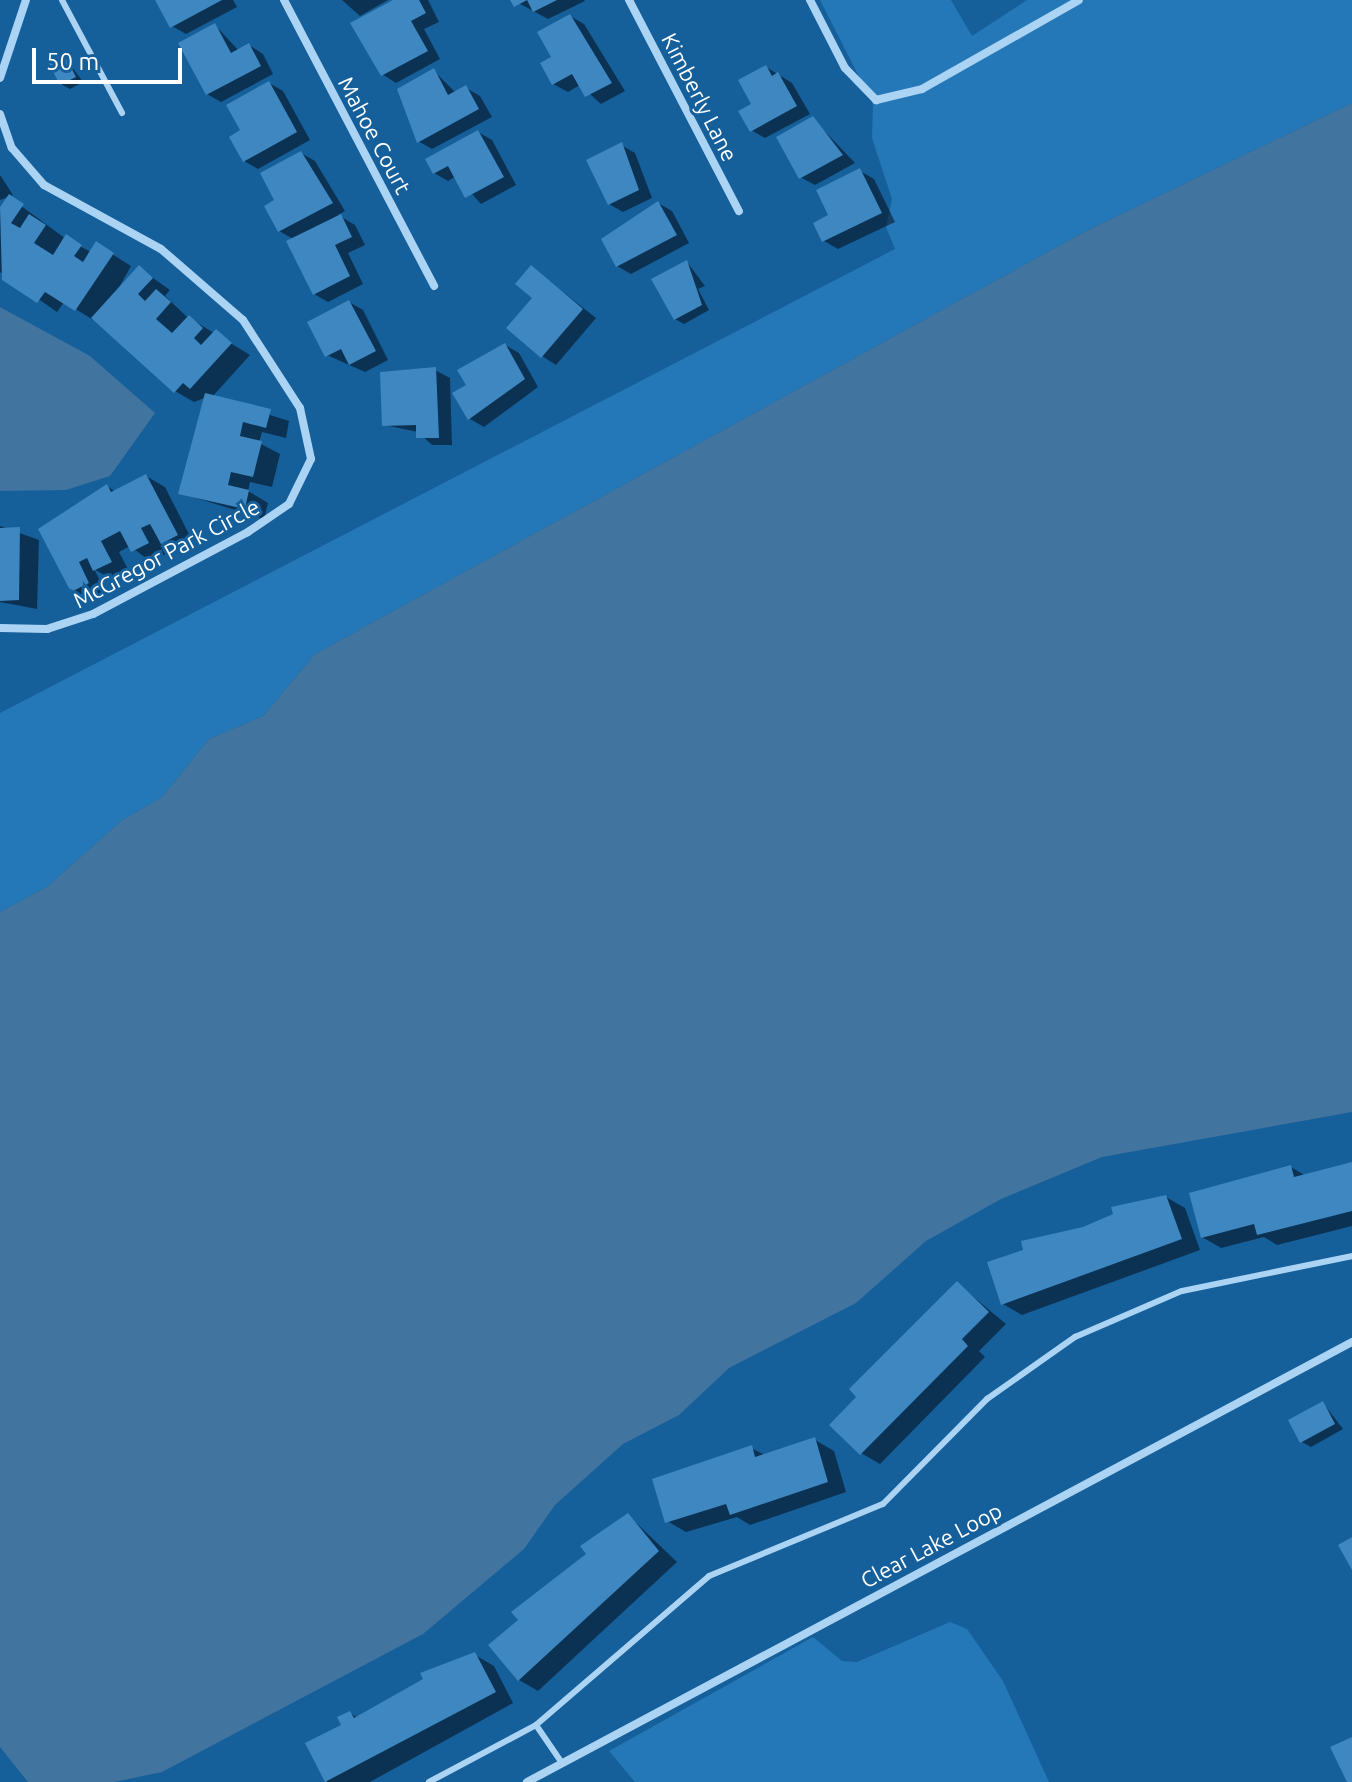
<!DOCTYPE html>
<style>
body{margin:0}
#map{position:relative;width:1352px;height:1782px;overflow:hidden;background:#155f9b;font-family:Ubuntu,sans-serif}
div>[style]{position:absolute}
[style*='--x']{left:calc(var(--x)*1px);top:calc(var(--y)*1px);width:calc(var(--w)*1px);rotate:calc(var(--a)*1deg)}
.green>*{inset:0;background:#2578b8}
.water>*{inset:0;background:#41749f}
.shadow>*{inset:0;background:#0007}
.building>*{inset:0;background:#3e87c1}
.lane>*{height:6px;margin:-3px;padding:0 3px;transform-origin:3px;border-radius:3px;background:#abd3f3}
.street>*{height:8px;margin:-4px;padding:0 4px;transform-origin:4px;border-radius:4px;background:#abd3f3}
span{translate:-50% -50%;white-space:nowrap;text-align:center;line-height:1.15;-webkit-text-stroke:6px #155f9b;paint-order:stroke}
.street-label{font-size:22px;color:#fff}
.scale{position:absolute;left:32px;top:48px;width:150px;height:36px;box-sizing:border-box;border:4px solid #fff;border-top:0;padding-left:10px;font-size:24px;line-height:28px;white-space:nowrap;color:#fff;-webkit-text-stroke:6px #155f9b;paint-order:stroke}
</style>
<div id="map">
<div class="green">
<i style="clip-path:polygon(820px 0,951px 0,972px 36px,1027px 0,1352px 0,1352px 103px,1086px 231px,315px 654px,263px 716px,209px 739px,162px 797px,121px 821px,48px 886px,0 912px,0 713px,895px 249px,886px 227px,892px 199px,872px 138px,873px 104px)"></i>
<i style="clip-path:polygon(950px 1622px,967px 1629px,1003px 1681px,1049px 1782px,635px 1782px,609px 1751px,813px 1637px,842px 1661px,857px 1662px)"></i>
</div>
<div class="water">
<i style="clip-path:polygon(1352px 103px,1352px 1112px,1102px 1157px,1001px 1199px,926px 1241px,856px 1303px,729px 1368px,679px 1415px,623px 1444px,555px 1505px,524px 1549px,423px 1634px,162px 1772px,114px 1782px,28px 1782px,0 1747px,0 912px,48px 886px,121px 821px,162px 797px,209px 739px,263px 716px,315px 654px,1086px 231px)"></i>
<i style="clip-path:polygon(0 307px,90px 356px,155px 413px,110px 476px,66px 490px,0 491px)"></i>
</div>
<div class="shadow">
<i style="clip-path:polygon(158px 0,233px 0,237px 7px,186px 34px,172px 26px)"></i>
<i style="clip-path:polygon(342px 0,388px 0,360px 16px)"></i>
<i style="clip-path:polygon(398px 0,428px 0,439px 22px,424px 29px,440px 59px,396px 83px,382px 74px)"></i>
<i style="clip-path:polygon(513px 0,584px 0,585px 1px,548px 19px)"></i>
<i style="clip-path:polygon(570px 16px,584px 24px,625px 91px,601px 104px,580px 85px,568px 92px,553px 84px,554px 58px)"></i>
<i style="clip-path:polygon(215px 25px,239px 51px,249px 45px,263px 54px,273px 74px,221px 102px,207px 94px)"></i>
<i style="clip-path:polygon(64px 56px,83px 82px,70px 89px,61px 84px)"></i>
<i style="clip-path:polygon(766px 67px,792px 83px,810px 114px,765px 138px,751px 130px)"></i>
<i style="clip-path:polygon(434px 71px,456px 93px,466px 88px,480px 96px,492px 117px,432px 149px,418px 141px)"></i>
<i style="clip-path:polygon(269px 83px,283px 91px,310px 140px,258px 169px,244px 161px)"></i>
<i style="clip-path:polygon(813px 119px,855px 163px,815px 185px,800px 177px)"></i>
<i style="clip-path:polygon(478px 132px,492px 140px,516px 185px,481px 204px,456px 176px,448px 181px,434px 173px)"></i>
<i style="clip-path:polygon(621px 145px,635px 153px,652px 198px,623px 212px,609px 204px)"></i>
<i style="clip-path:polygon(301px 153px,315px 161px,345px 211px,338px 215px,355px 225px,365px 245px,348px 253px,363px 284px,328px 302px,314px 294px,295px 240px,279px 231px,277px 201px)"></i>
<i style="clip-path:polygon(860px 171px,874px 179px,895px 222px,838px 249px,824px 241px)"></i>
<i style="clip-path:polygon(0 175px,13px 195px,0 200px)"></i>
<i style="clip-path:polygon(9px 197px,66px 239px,91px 252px,96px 244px,131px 266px,116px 293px,139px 268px,170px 290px,165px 296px,186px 316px,250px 355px,212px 397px,289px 421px,286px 438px,262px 432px,259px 443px,280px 454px,272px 487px,250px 482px,248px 491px,268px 503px,264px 519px,180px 493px,207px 397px,194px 402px,175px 391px,95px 321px,64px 302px,57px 312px,0 272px,0 211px)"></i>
<i style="clip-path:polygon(658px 203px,672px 211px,689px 243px,631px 274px,617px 266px)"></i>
<i style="clip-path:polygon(687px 262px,705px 286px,698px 289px,709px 310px,684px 324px,675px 319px)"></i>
<i style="clip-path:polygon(531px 267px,596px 318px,556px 365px,542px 356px)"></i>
<i style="clip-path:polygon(349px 302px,363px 310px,388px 360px,365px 372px,327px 355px)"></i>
<i style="clip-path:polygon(505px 345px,519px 353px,538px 387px,484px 427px,470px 419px,468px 386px)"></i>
<i style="clip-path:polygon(435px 370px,450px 378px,452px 445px,432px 445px,418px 432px,384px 425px)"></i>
<i style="clip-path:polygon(146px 476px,165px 487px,195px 546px,181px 553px,160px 541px,166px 554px,151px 562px,130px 546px,119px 552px,130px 573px,114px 581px,94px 569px,107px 594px,92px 602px,73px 591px,41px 529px,107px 486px,116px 492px)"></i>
<i style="clip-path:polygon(0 526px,39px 540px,37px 609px,0 602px)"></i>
<i style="clip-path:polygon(1352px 1164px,1352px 1226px,1277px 1245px,1264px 1237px,1221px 1248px,1202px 1237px,1291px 1167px,1306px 1176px)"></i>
<i style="clip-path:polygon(1166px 1197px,1185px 1208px,1200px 1250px,1022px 1315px,1003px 1304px,1084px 1229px)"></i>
<i style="clip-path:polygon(958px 1284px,1006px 1324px,979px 1351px,985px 1357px,880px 1464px,861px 1453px)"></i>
<i style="clip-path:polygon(1323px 1403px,1343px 1429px,1311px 1447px,1302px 1442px)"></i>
<i style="clip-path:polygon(815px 1440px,834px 1451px,846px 1492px,750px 1525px,737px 1517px,686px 1532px,667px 1521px,751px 1448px,765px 1455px)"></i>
<i style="clip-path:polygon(629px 1516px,677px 1562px,538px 1691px,519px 1680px,520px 1620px)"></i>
<i style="clip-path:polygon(475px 1655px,494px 1666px,513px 1703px,370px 1782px,327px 1782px,308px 1744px,343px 1725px,350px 1713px,358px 1718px)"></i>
</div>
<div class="building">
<i style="clip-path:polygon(155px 0,222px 0,170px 28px)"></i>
<i style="clip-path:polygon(393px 0,419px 0,426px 13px,411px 21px,428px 51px,381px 76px,350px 23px)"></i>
<i style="clip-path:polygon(510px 0,557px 0,533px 12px,527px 0,514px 7px)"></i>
<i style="clip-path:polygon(570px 14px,612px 83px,585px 97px,572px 74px,552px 85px,540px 63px,551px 57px,537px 32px)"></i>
<i style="clip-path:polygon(215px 23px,231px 53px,249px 43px,261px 66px,206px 95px,178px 43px)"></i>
<i style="clip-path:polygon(64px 54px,76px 77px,60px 85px,48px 62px)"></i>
<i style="clip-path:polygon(766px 65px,772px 76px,778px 72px,797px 106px,750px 132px,738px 111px,751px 104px,738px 80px)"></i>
<i style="clip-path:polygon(434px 68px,448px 95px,466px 85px,479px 109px,417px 143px,397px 89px)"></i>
<i style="clip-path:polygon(269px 81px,297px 132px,243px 162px,229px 137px,240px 130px,226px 105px)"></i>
<i style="clip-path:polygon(813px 116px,843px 155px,799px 179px,776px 137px)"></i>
<i style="clip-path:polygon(478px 130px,504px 177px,465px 198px,448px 166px,433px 174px,425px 159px)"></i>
<i style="clip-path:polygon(622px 142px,639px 190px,608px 205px,586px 160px)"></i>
<i style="clip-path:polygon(301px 151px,333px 203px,278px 232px,264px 206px,274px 200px,260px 173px)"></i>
<i style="clip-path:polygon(860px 168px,882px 213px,822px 242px,813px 223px,828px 215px,816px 190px)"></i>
<i style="clip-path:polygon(9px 194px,24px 204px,11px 223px,20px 228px,29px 214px,46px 225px,34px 243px,53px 255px,66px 234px,82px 245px,74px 256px,83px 262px,96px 241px,114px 253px,75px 311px,45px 292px,37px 303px,2px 280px,0 207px)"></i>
<i style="clip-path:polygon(658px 201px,677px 235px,616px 267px,601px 239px)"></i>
<i style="clip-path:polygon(341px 214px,352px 237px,335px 245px,350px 276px,313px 295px,286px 241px)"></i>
<i style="clip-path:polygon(687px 260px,702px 305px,674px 320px,651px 279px)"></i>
<i style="clip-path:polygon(139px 265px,153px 278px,138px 294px,145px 301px,156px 289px,171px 302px,156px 319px,172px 333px,189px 315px,203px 328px,194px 338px,201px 345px,216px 329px,232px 343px,190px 389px,183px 383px,174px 393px,91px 318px)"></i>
<i style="clip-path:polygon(531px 265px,583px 309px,541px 358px,506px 328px,532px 298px,515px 284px)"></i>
<i style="clip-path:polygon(349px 300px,376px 351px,349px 365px,341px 349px,325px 357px,307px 322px)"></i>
<i style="clip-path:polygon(505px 343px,525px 379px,468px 420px,452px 393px,466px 385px,457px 370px)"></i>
<i style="clip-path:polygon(436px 367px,439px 438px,416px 438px,416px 425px,382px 426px,380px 372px)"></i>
<i style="clip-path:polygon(205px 393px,271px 409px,266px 428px,243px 422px,240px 436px,262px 441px,253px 477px,231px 472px,228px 485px,249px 490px,245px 509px,178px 494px)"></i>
<i style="clip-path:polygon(146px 474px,178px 535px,161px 544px,150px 524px,141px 528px,149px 543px,131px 552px,120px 531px,101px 541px,112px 562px,93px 571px,87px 558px,79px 562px,89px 583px,71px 592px,38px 529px,107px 484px,111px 492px)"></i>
<i style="clip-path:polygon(20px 527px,19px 600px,0 601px,0 528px)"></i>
<i style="clip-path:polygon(1352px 1162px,1352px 1211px,1257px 1235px,1254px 1224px,1201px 1238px,1189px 1193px,1291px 1165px,1294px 1177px)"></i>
<i style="clip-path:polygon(1166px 1195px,1182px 1239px,1001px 1305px,987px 1262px,1023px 1250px,1021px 1241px,1083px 1227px,1113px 1214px,1111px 1207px)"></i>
<i style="clip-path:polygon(957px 1281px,989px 1312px,962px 1339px,968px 1346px,860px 1455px,829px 1425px,856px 1397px,849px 1389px)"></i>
<i style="clip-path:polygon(1323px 1401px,1335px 1424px,1300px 1443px,1288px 1420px)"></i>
<i style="clip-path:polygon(815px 1437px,828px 1482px,730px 1515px,726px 1504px,665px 1523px,652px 1479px,752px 1445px,755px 1457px)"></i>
<i style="clip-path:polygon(628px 1513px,659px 1551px,518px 1681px,488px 1645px,518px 1620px,511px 1612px,586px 1554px,580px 1546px)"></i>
<i style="clip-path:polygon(1352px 1537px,1352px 1570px,1338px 1545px)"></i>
<i style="clip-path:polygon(475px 1652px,496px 1692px,325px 1782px,305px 1743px,341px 1725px,337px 1717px,350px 1711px,354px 1718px,423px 1679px,420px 1673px)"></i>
<i style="clip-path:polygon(1352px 1737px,1352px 1782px,1347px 1782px,1330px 1747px)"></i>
</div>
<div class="lane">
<i style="--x:62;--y:0;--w:128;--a:62"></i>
<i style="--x:536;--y:1725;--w:228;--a:-40.7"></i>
<i style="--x:709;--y:1576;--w:188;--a:-22.5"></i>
<i style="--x:883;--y:1504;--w:148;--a:-45.3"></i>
<i style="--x:987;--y:1399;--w:108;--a:-35.2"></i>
<i style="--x:1075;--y:1337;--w:116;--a:-23.3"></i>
<i style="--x:1182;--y:1291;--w:174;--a:-11.6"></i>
<i style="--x:429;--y:1782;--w:121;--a:-28"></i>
<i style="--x:536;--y:1725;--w:46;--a:55.6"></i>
</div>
<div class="street">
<i style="--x:284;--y:0;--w:323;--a:62.3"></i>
<i style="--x:629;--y:0;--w:238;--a:62.5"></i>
<i style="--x:810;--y:0;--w:76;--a:62.8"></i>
<i style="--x:845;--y:68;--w:45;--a:45.9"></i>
<i style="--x:876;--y:100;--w:47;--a:-13.4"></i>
<i style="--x:922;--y:89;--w:180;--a:-29.5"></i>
<i style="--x:0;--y:78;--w:82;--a:-71.6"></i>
<i style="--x:0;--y:114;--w:36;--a:71"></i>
<i style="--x:12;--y:148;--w:49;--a:49.1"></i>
<i style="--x:44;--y:185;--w:133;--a:28.7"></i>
<i style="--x:161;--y:249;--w:108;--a:40.9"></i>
<i style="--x:243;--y:320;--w:105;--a:57.1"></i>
<i style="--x:300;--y:408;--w:52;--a:77.8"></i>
<i style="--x:311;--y:459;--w:50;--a:116.1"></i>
<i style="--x:289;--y:504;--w:50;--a:145.7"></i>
<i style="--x:248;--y:532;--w:175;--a:152.1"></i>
<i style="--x:93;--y:614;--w:48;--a:161.9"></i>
<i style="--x:47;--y:629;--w:47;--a:-178.8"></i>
<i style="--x:527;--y:1782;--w:935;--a:-28.07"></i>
</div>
<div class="street-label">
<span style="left:700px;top:97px;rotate:63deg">Kimberly Lane</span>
<span style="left:375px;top:135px;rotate:62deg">Mahoe Court</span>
<span style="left:166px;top:553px;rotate:-28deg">McGregor Park Circle</span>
<span style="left:931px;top:1545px;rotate:-28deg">Clear Lake Loop</span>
</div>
<div class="scale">50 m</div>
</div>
